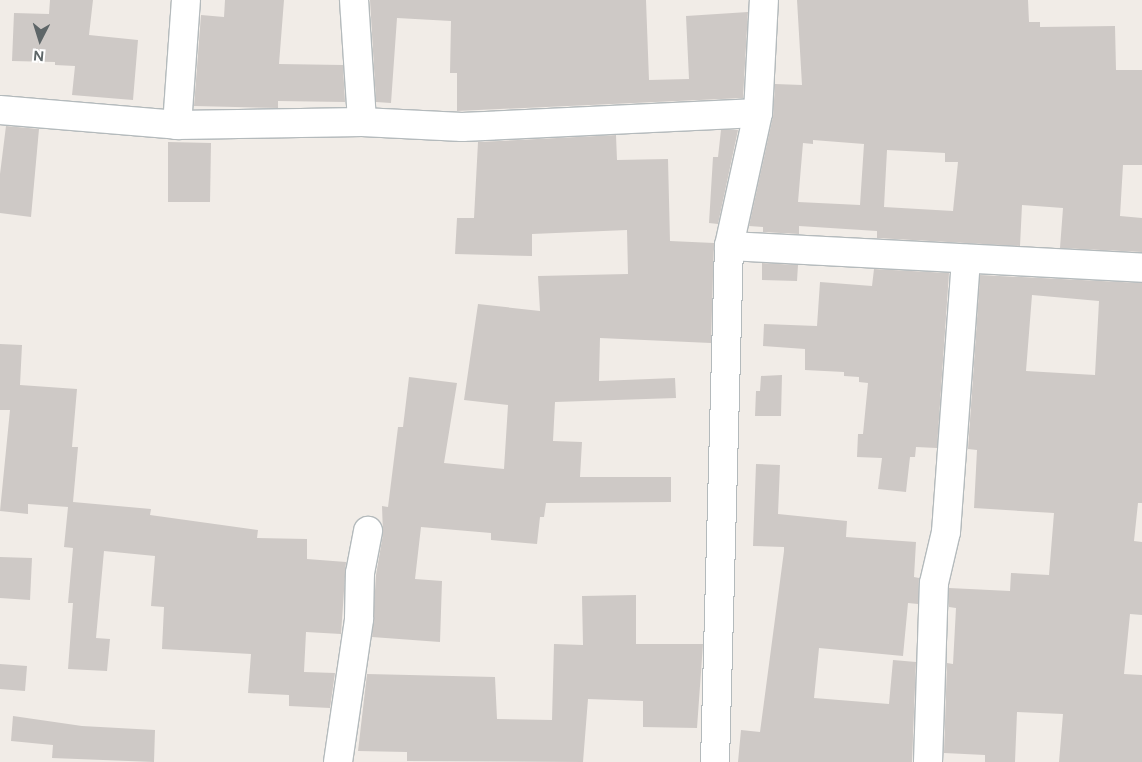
<!DOCTYPE html>
<style>
body{margin:0}
#map{position:relative;width:1142px;height:762px;overflow:hidden;background:#f1ece7;font-family:Figtree,sans-serif}
div>[style]{position:absolute}
[style*='--x']{left:calc(var(--x)*1px);top:calc(var(--y)*1px);width:calc(var(--w)*1px);rotate:calc(var(--a)*1deg)}
.building>*{inset:0;background:#cec9c6}
.roads{filter:drop-shadow(1px 0 #b4babc) drop-shadow(-1px 0 #b4babc) drop-shadow(0 1px #b4babc) drop-shadow(0 -1px #b4babc)}
.minor>*{height:28px;margin:-14px;padding:0 14px;transform-origin:14px;border-radius:14px;background:#fff}
span{translate:-50% -50%;white-space:nowrap;text-align:center;line-height:1.15;-webkit-text-stroke:4px #fff;paint-order:stroke}
.north{position:absolute;left:15px;top:15px;width:50px;height:50px;-webkit-text-stroke:4px #fff;paint-order:stroke;rotate:185deg;font-size:14px;font-weight:700;line-height:20px;text-align:center;color:#5e6668}
.north::after{content:'';display:block;margin:auto;width:18px;height:22px;background:#5e6668;clip-path:polygon(50% 0,100% 100%,50% 72%,0 100%)}
</style>
<div id="map">
<div class="building">
<i style="clip-path:polygon(50px 0,93px 0,89px 35px,138px 40px,133px 100px,72px 95px,75px 66px,55px 65px,55px 62px,12px 61px,14px 13px,49px 14px)"></i>
<i style="clip-path:polygon(225px 0,284px 0,279px 64px,343px 65px,345px 102px,278px 101px,278px 108px,194px 106px,201px 15px,224px 17px)"></i>
<i style="clip-path:polygon(370px 0,646px 0,649px 80px,689px 79px,686px 16px,748px 12px,743px 98px,457px 111px,457px 73px,450px 73px,451px 21px,397px 18px,391px 103px,376px 102px)"></i>
<i style="clip-path:polygon(evenodd,797px 0,1028px 0,1029px 22px,1040px 22px,1040px 27px,1115px 26px,1116px 70px,1142px 70px,1142px 165px,1123px 165px,1120px 216px,1142px 218px,1142px 252px,1060px 248px,1063px 208px,1022px 205px,1020px 246px,877px 238px,877px 231px,799px 226px,799px 234px,763px 232px,763px 227px,749px 226px,773px 116px,775px 84px,802px 85px,797px 0,813px 140px,864px 144px,860px 205px,798px 202px,803px 143px,813px 144px,813px 140px,797px 0,887px 150px,945px 153px,945px 162px,958px 162px,953px 211px,884px 207px,887px 150px)"></i>
<i style="clip-path:polygon(6px 126px,39px 129px,31px 217px,0 213px,0 174px)"></i>
<i style="clip-path:polygon(721px 130px,738px 130px,718px 224px,709px 223px,713px 157px,718px 157px)"></i>
<i style="clip-path:polygon(616px 135px,617px 160px,668px 159px,670px 241px,714px 243px,711px 343px,600px 338px,599px 381px,675px 378px,676px 398px,555px 402px,553px 441px,582px 442px,580px 477px,671px 477px,671px 502px,546px 503px,544px 517px,540px 517px,537px 544px,491px 540px,491px 533px,421px 527px,415px 579px,442px 581px,440px 642px,372px 637px,376px 575px,383px 534px,382px 506px,388px 507px,398px 427px,403px 427px,409px 377px,457px 383px,444px 463px,504px 469px,508px 405px,464px 400px,478px 304px,540px 311px,538px 276px,628px 274px,627px 230px,532px 234px,532px 256px,455px 254px,457px 218px,474px 218px,478px 142px)"></i>
<i style="clip-path:polygon(168px 142px,211px 143px,210px 202px,168px 202px)"></i>
<i style="clip-path:polygon(762px 263px,798px 265px,797px 281px,762px 280px)"></i>
<i style="clip-path:polygon(874px 269px,949px 273px,937px 448px,916px 447px,915px 457px,910px 457px,906px 492px,878px 489px,882px 458px,857px 457px,858px 434px,863px 434px,868px 383px,859px 382px,859px 377px,844px 376px,844px 372px,805px 370px,805px 349px,763px 346px,764px 324px,817px 326px,820px 282px,872px 286px)"></i>
<i style="clip-path:polygon(evenodd,980px 275px,1142px 283px,1142px 503px,1138px 503px,1134px 541px,1142px 542px,1142px 615px,1130px 614px,1124px 674px,1142px 675px,1142px 762px,1059px 762px,1063px 714px,1017px 712px,1015px 762px,985px 762px,985px 755px,944px 753px,947px 663px,953px 664px,956px 608px,949px 607px,949px 588px,1010px 591px,1011px 573px,1049px 575px,1054px 513px,974px 508px,977px 450px,968px 449px,980px 275px,1032px 295px,1099px 301px,1095px 375px,1026px 371px,1032px 295px)"></i>
<i style="clip-path:polygon(0 344px,22px 345px,20px 385px,77px 389px,72px 447px,78px 447px,73px 502px,151px 509px,150px 515px,258px 530px,257px 538px,307px 539px,307px 559px,346px 562px,341px 634px,306px 632px,304px 672px,335px 673px,330px 708px,289px 706px,289px 695px,248px 693px,251px 654px,162px 649px,164px 607px,151px 606px,155px 556px,104px 551px,96px 638px,110px 639px,107px 671px,68px 669px,73px 603px,68px 603px,73px 548px,64px 547px,68px 507px,28px 504px,28px 514px,0 511px,10px 410px,0 410px)"></i>
<i style="clip-path:polygon(782px 375px,781px 416px,755px 416px,756px 391px,760px 391px,761px 376px)"></i>
<i style="clip-path:polygon(756px 464px,780px 465px,778px 514px,847px 521px,846px 537px,916px 542px,914px 577px,919px 578px,918px 604px,908px 603px,903px 656px,819px 648px,814px 698px,889px 704px,893px 660px,916px 662px,912px 762px,738px 762px,741px 730px,760px 732px,784px 551px,784px 547px,753px 546px)"></i>
<i style="clip-path:polygon(0 557px,32px 558px,30px 600px,0 598px)"></i>
<i style="clip-path:polygon(636px 595px,636px 644px,703px 644px,697px 728px,643px 727px,643px 701px,588px 699px,583px 762px,407px 761px,407px 752px,358px 751px,367px 674px,495px 677px,497px 719px,552px 720px,554px 644px,583px 645px,582px 596px)"></i>
<i style="clip-path:polygon(0 664px,27px 666px,25px 691px,0 689px)"></i>
<i style="clip-path:polygon(13px 716px,82px 726px,155px 730px,154px 762px,52px 758px,53px 745px,11px 741px)"></i>
</div>
<div class="roads">
<div class="minor">
<i style="--x:354;--y:0;--w:122;--a:86.2"></i>
<i style="--x:0;--y:110;--w:178;--a:4.8"></i>
<i style="--x:177;--y:125;--w:185;--a:-0.9"></i>
<i style="--x:362;--y:122;--w:100;--a:2.9"></i>
<i style="--x:462;--y:127;--w:296;--a:-2.7"></i>
<i style="--x:177;--y:125;--w:125;--a:-85.9"></i>
<i style="--x:729;--y:246;--w:414;--a:3"></i>
<i style="--x:338;--y:762;--w:145;--a:-81.6"></i>
<i style="--x:359;--y:619;--w:46;--a:-88.8"></i>
<i style="--x:360;--y:573;--w:43;--a:-79.2"></i>
<i style="--x:715;--y:762;--w:516;--a:-88.45"></i>
<i style="--x:729;--y:246;--w:136;--a:-77.7"></i>
<i style="--x:758;--y:113;--w:113;--a:-87"></i>
<i style="--x:928;--y:762;--w:179;--a:-88.1"></i>
<i style="--x:934;--y:583;--w:52;--a:-76.8"></i>
<i style="--x:946;--y:532;--w:274;--a:-85.8"></i>
</div>
</div>
<div class="north">N</div>
</div>
